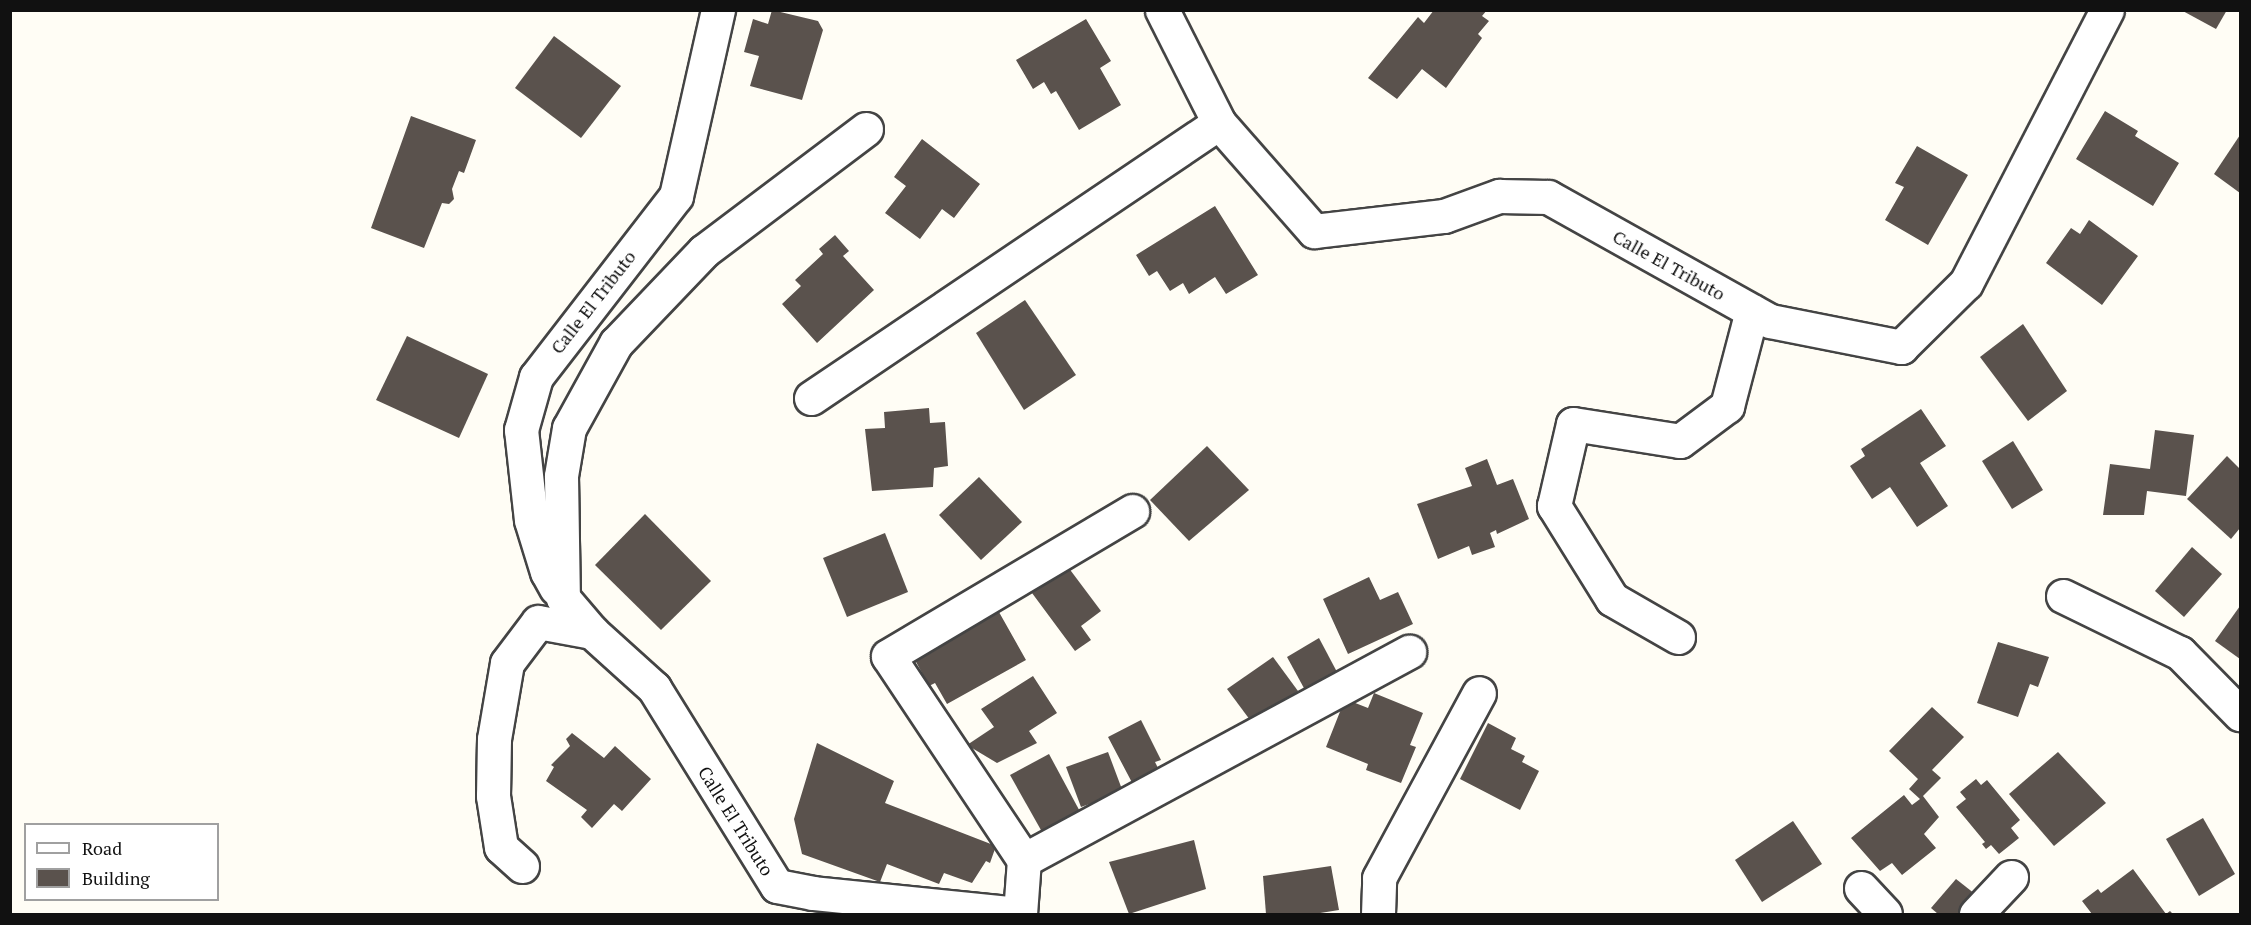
<!DOCTYPE html>
<style>
body{margin:0}
#map{position:relative;width:2251px;height:925px;overflow:hidden;background:#fffdf5;font-family:"PT Serif",serif}
div>[style]{position:absolute}
[style*='--x']{left:calc(var(--x)*1px);top:calc(var(--y)*1px);width:calc(var(--w)*1px);rotate:calc(var(--a)*1deg)}
.building>*{inset:0;background:#5a524d}
.roads{filter:drop-shadow(2px 0 #444) drop-shadow(-2px 0 #444) drop-shadow(0 2px #444) drop-shadow(0 -2px #444)}
.minor>*{height:33px;margin:-16.5px;padding:0 16.5px;transform-origin:16.5px;border-radius:16.5px;background:#fff}
span{translate:-50% -50%;white-space:nowrap;text-align:center;line-height:1.15;-webkit-text-stroke:6px #fff;paint-order:stroke}
.street-label{font-size:18px;color:#111}
.frame{position:absolute;inset:0;border:12px solid #111;pointer-events:none}
.legend{position:absolute;left:24px;top:823px;width:195px;height:78px;box-sizing:border-box;background:#fff;border:2px solid #a0a0a0;margin:0;padding:8px 10px;list-style:none;font-size:18px;color:#111}
.legend li{display:flex;align-items:center;gap:12px;height:30px}
.legend b{width:30px;border:2px solid #a0a0a0}
</style>
<div id="map">
<div class="building">
<i style="clip-path:polygon(772px 10px,818px 21px,823px 30px,802px 100px,750px 86px,759px 56px,744px 52px,753px 19px,768px 24px)"></i>
<i style="clip-path:polygon(1434px 10px,1487px 10px,1482px 16px,1489px 21px,1478px 34px,1482px 38px,1446px 88px,1422px 69px,1397px 99px,1368px 78px,1418px 17px,1424px 23px)"></i>
<i style="clip-path:polygon(2181px 10px,2227px 10px,2216px 29px)"></i>
<i style="clip-path:polygon(1086px 19px,1111px 61px,1100px 68px,1121px 105px,1079px 130px,1056px 91px,1051px 94px,1044px 82px,1033px 89px,1016px 60px)"></i>
<i style="clip-path:polygon(554px 36px,621px 86px,581px 138px,515px 88px)"></i>
<i style="clip-path:polygon(2105px 111px,2138px 131px,2135px 136px,2179px 163px,2153px 206px,2076px 159px)"></i>
<i style="clip-path:polygon(411px 116px,476px 140px,464px 173px,459px 171px,452px 189px,454px 199px,449px 204px,442px 203px,424px 248px,371px 228px)"></i>
<i style="clip-path:polygon(2240px 135px,2240px 193px,2214px 174px)"></i>
<i style="clip-path:polygon(922px 139px,980px 184px,954px 218px,942px 209px,920px 239px,885px 213px,906px 186px,894px 177px)"></i>
<i style="clip-path:polygon(1917px 146px,1968px 175px,1928px 245px,1885px 220px,1904px 187px,1895px 183px)"></i>
<i style="clip-path:polygon(1215px 206px,1258px 275px,1226px 294px,1215px 277px,1189px 294px,1183px 283px,1170px 291px,1157px 271px,1149px 276px,1136px 255px)"></i>
<i style="clip-path:polygon(2089px 220px,2138px 256px,2102px 305px,2046px 263px,2071px 228px,2080px 234px)"></i>
<i style="clip-path:polygon(835px 235px,849px 251px,843px 256px,874px 290px,817px 343px,782px 304px,801px 286px,795px 280px,823px 254px,819px 249px)"></i>
<i style="clip-path:polygon(1025px 300px,1076px 375px,1024px 410px,976px 333px)"></i>
<i style="clip-path:polygon(2023px 324px,2067px 391px,2028px 421px,1980px 357px)"></i>
<i style="clip-path:polygon(407px 336px,488px 374px,459px 438px,376px 400px)"></i>
<i style="clip-path:polygon(929px 408px,930px 423px,945px 422px,948px 466px,934px 468px,933px 487px,872px 491px,865px 429px,885px 428px,884px 412px)"></i>
<i style="clip-path:polygon(1921px 409px,1946px 446px,1920px 463px,1948px 506px,1917px 527px,1890px 487px,1872px 499px,1850px 466px,1865px 456px,1861px 449px)"></i>
<i style="clip-path:polygon(2155px 430px,2194px 435px,2186px 496px,2147px 491px,2144px 515px,2103px 515px,2110px 464px,2150px 469px)"></i>
<i style="clip-path:polygon(2013px 441px,2043px 490px,2012px 509px,1982px 461px)"></i>
<i style="clip-path:polygon(1207px 446px,1249px 490px,1189px 541px,1150px 500px)"></i>
<i style="clip-path:polygon(2227px 456px,2240px 469px,2240px 528px,2231px 539px,2187px 499px)"></i>
<i style="clip-path:polygon(1487px 459px,1497px 485px,1513px 479px,1529px 519px,1497px 534px,1496px 530px,1490px 533px,1495px 547px,1472px 555px,1469px 546px,1438px 559px,1417px 504px,1472px 486px,1465px 468px)"></i>
<i style="clip-path:polygon(979px 477px,1022px 522px,981px 560px,939px 515px)"></i>
<i style="clip-path:polygon(645px 514px,711px 581px,661px 630px,595px 565px)"></i>
<i style="clip-path:polygon(885px 533px,908px 592px,847px 617px,823px 558px)"></i>
<i style="clip-path:polygon(2192px 547px,2222px 574px,2184px 617px,2155px 591px)"></i>
<i style="clip-path:polygon(1068px 567px,1101px 611px,1081px 626px,1091px 640px,1075px 651px,1032px 593px)"></i>
<i style="clip-path:polygon(1369px 577px,1380px 600px,1398px 592px,1413px 624px,1348px 654px,1323px 599px)"></i>
<i style="clip-path:polygon(995px 605px,1026px 660px,947px 704px,935px 683px,929px 686px,915px 660px,922px 656px,919px 648px)"></i>
<i style="clip-path:polygon(2240px 606px,2240px 659px,2215px 641px)"></i>
<i style="clip-path:polygon(1319px 638px,1337px 672px,1305px 690px,1287px 657px)"></i>
<i style="clip-path:polygon(1998px 642px,2049px 657px,2038px 687px,2030px 684px,2018px 717px,1977px 703px)"></i>
<i style="clip-path:polygon(1273px 657px,1298px 691px,1253px 724px,1227px 689px)"></i>
<i style="clip-path:polygon(1033px 676px,1057px 713px,1029px 731px,1037px 743px,997px 763px,967px 745px,994px 727px,981px 709px)"></i>
<i style="clip-path:polygon(1374px 693px,1423px 713px,1410px 745px,1416px 747px,1401px 783px,1366px 770px,1368px 764px,1326px 747px,1345px 699px,1368px 708px)"></i>
<i style="clip-path:polygon(1932px 707px,1964px 737px,1932px 770px,1941px 778px,1923px 796px,1939px 817px,1924px 834px,1936px 848px,1902px 875px,1892px 863px,1880px 871px,1851px 838px,1904px 795px,1912px 805px,1920px 799px,1909px 789px,1918px 779px,1889px 751px)"></i>
<i style="clip-path:polygon(1141px 720px,1161px 760px,1155px 762px,1159px 770px,1137px 792px,1108px 737px)"></i>
<i style="clip-path:polygon(1488px 723px,1516px 738px,1511px 749px,1525px 756px,1522px 762px,1539px 771px,1520px 810px,1460px 779px)"></i>
<i style="clip-path:polygon(572px 733px,604px 758px,615px 746px,651px 779px,622px 811px,614px 804px,592px 828px,581px 817px,587px 810px,546px 781px,554px 767px,551px 765px,570px 746px,566px 739px)"></i>
<i style="clip-path:polygon(817px 743px,894px 781px,885px 803px,996px 846px,990px 863px,986px 861px,972px 883px,944px 873px,939px 884px,887px 864px,880px 882px,802px 854px,794px 819px)"></i>
<i style="clip-path:polygon(1108px 752px,1123px 792px,1081px 807px,1066px 767px)"></i>
<i style="clip-path:polygon(2058px 752px,2106px 803px,2054px 846px,2009px 794px)"></i>
<i style="clip-path:polygon(1049px 754px,1084px 819px,1046px 839px,1010px 775px)"></i>
<i style="clip-path:polygon(1976px 779px,1981px 785px,1987px 780px,2020px 820px,2011px 828px,2019px 838px,1999px 854px,1991px 845px,1986px 849px,1982px 844px,1985px 842px,1956px 807px,1966px 799px,1960px 792px)"></i>
<i style="clip-path:polygon(2203px 818px,2235px 874px,2199px 896px,2166px 839px)"></i>
<i style="clip-path:polygon(1793px 821px,1822px 864px,1762px 902px,1735px 860px)"></i>
<i style="clip-path:polygon(1194px 840px,1206px 889px,1129px 914px,1109px 862px)"></i>
<i style="clip-path:polygon(1331px 866px,1339px 910px,1314px 914px,1266px 914px,1263px 876px)"></i>
<i style="clip-path:polygon(2133px 869px,2166px 914px,2170px 911px,2173px 914px,2092px 914px,2082px 901px,2098px 889px,2101px 893px)"></i>
<i style="clip-path:polygon(1956px 879px,1975px 894px,1958px 914px,1938px 914px,1931px 908px)"></i>
</div>
<div class="roads">
<div class="minor">
<i style="--x:1162;--y:10;--w:127;--a:63.2"></i>
<i style="--x:1219;--y:123;--w:144;--a:48.7"></i>
<i style="--x:1314;--y:231;--w:131;--a:-6.6"></i>
<i style="--x:1444;--y:216;--w:59;--a:-20"></i>
<i style="--x:1499;--y:196;--w:49;--a:1.2"></i>
<i style="--x:1548;--y:197;--w:254;--a:29.2"></i>
<i style="--x:1770;--y:321;--w:134;--a:11.2"></i>
<i style="--x:1901;--y:347;--w:91;--a:-44.6"></i>
<i style="--x:1966;--y:283;--w:307;--a:-62.7"></i>
<i style="--x:866;--y:129;--w:203;--a:143"></i>
<i style="--x:704;--y:251;--w:127;--a:133.7"></i>
<i style="--x:616;--y:343;--w:97;--a:118.9"></i>
<i style="--x:569;--y:428;--w:49;--a:99.5"></i>
<i style="--x:561;--y:476;--w:122;--a:89.1"></i>
<i style="--x:563;--y:598;--w:45;--a:49.5"></i>
<i style="--x:592;--y:632;--w:84;--a:42.1"></i>
<i style="--x:654;--y:688;--w:233;--a:58.2"></i>
<i style="--x:777;--y:886;--w:37;--a:11"></i>
<i style="--x:813;--y:893;--w:207;--a:5.8"></i>
<i style="--x:811;--y:398;--w:492;--a:-34"></i>
<i style="--x:556;--y:588;--w:18;--a:-119"></i>
<i style="--x:547;--y:572;--w:54;--a:-107.1"></i>
<i style="--x:531;--y:520;--w:91;--a:-96.3"></i>
<i style="--x:521;--y:430;--w:55;--a:-74.2"></i>
<i style="--x:536;--y:377;--w:229;--a:-52.3"></i>
<i style="--x:676;--y:196;--w:191;--a:-77.3"></i>
<i style="--x:2063;--y:596;--w:130;--a:26"></i>
<i style="--x:2180;--y:653;--w:86;--a:45.5"></i>
<i style="--x:1678;--y:637;--w:76;--a:-150.1"></i>
<i style="--x:1612;--y:599;--w:110;--a:-121.9"></i>
<i style="--x:1554;--y:506;--w:84;--a:-77"></i>
<i style="--x:1573;--y:424;--w:108;--a:9"></i>
<i style="--x:1680;--y:441;--w:59;--a:-36.7"></i>
<i style="--x:1727;--y:406;--w:98;--a:-75.3"></i>
<i style="--x:1024;--y:860;--w:438;--a:-28.4"></i>
<i style="--x:522;--y:866;--w:28;--a:-138"></i>
<i style="--x:501;--y:847;--w:52;--a:-98.9"></i>
<i style="--x:493;--y:796;--w:57;--a:-89"></i>
<i style="--x:494;--y:739;--w:77;--a:-80.3"></i>
<i style="--x:507;--y:663;--w:51;--a:-52.9"></i>
<i style="--x:538;--y:622;--w:55;--a:10.5"></i>
<i style="--x:1861;--y:888;--w:35;--a:47"></i>
<i style="--x:1020;--y:914;--w:54;--a:-85.8"></i>
<i style="--x:1024;--y:860;--w:245;--a:-123.7"></i>
<i style="--x:888;--y:656;--w:284;--a:-30.7"></i>
<i style="--x:1378;--y:914;--w:36;--a:-88"></i>
<i style="--x:1379;--y:878;--w:210;--a:-61.6"></i>
<i style="--x:1976;--y:914;--w:51;--a:-46.6"></i>
</div>
</div>
<div class="street-label">
<span style="left:1669px;top:265px;rotate:29deg">Calle El Tributo</span>
<span style="left:593px;top:302px;rotate:-52deg">Calle El Tributo</span>
<span style="left:736px;top:821px;rotate:58deg">Calle El Tributo</span>
</div>
<div class="frame"></div>
<ul class="legend">
<li><b style="height:8px;background:#fff"></b>Road</li>
<li><b style="height:16px;background:#5a524d"></b>Building</li>
</ul>
</div>
